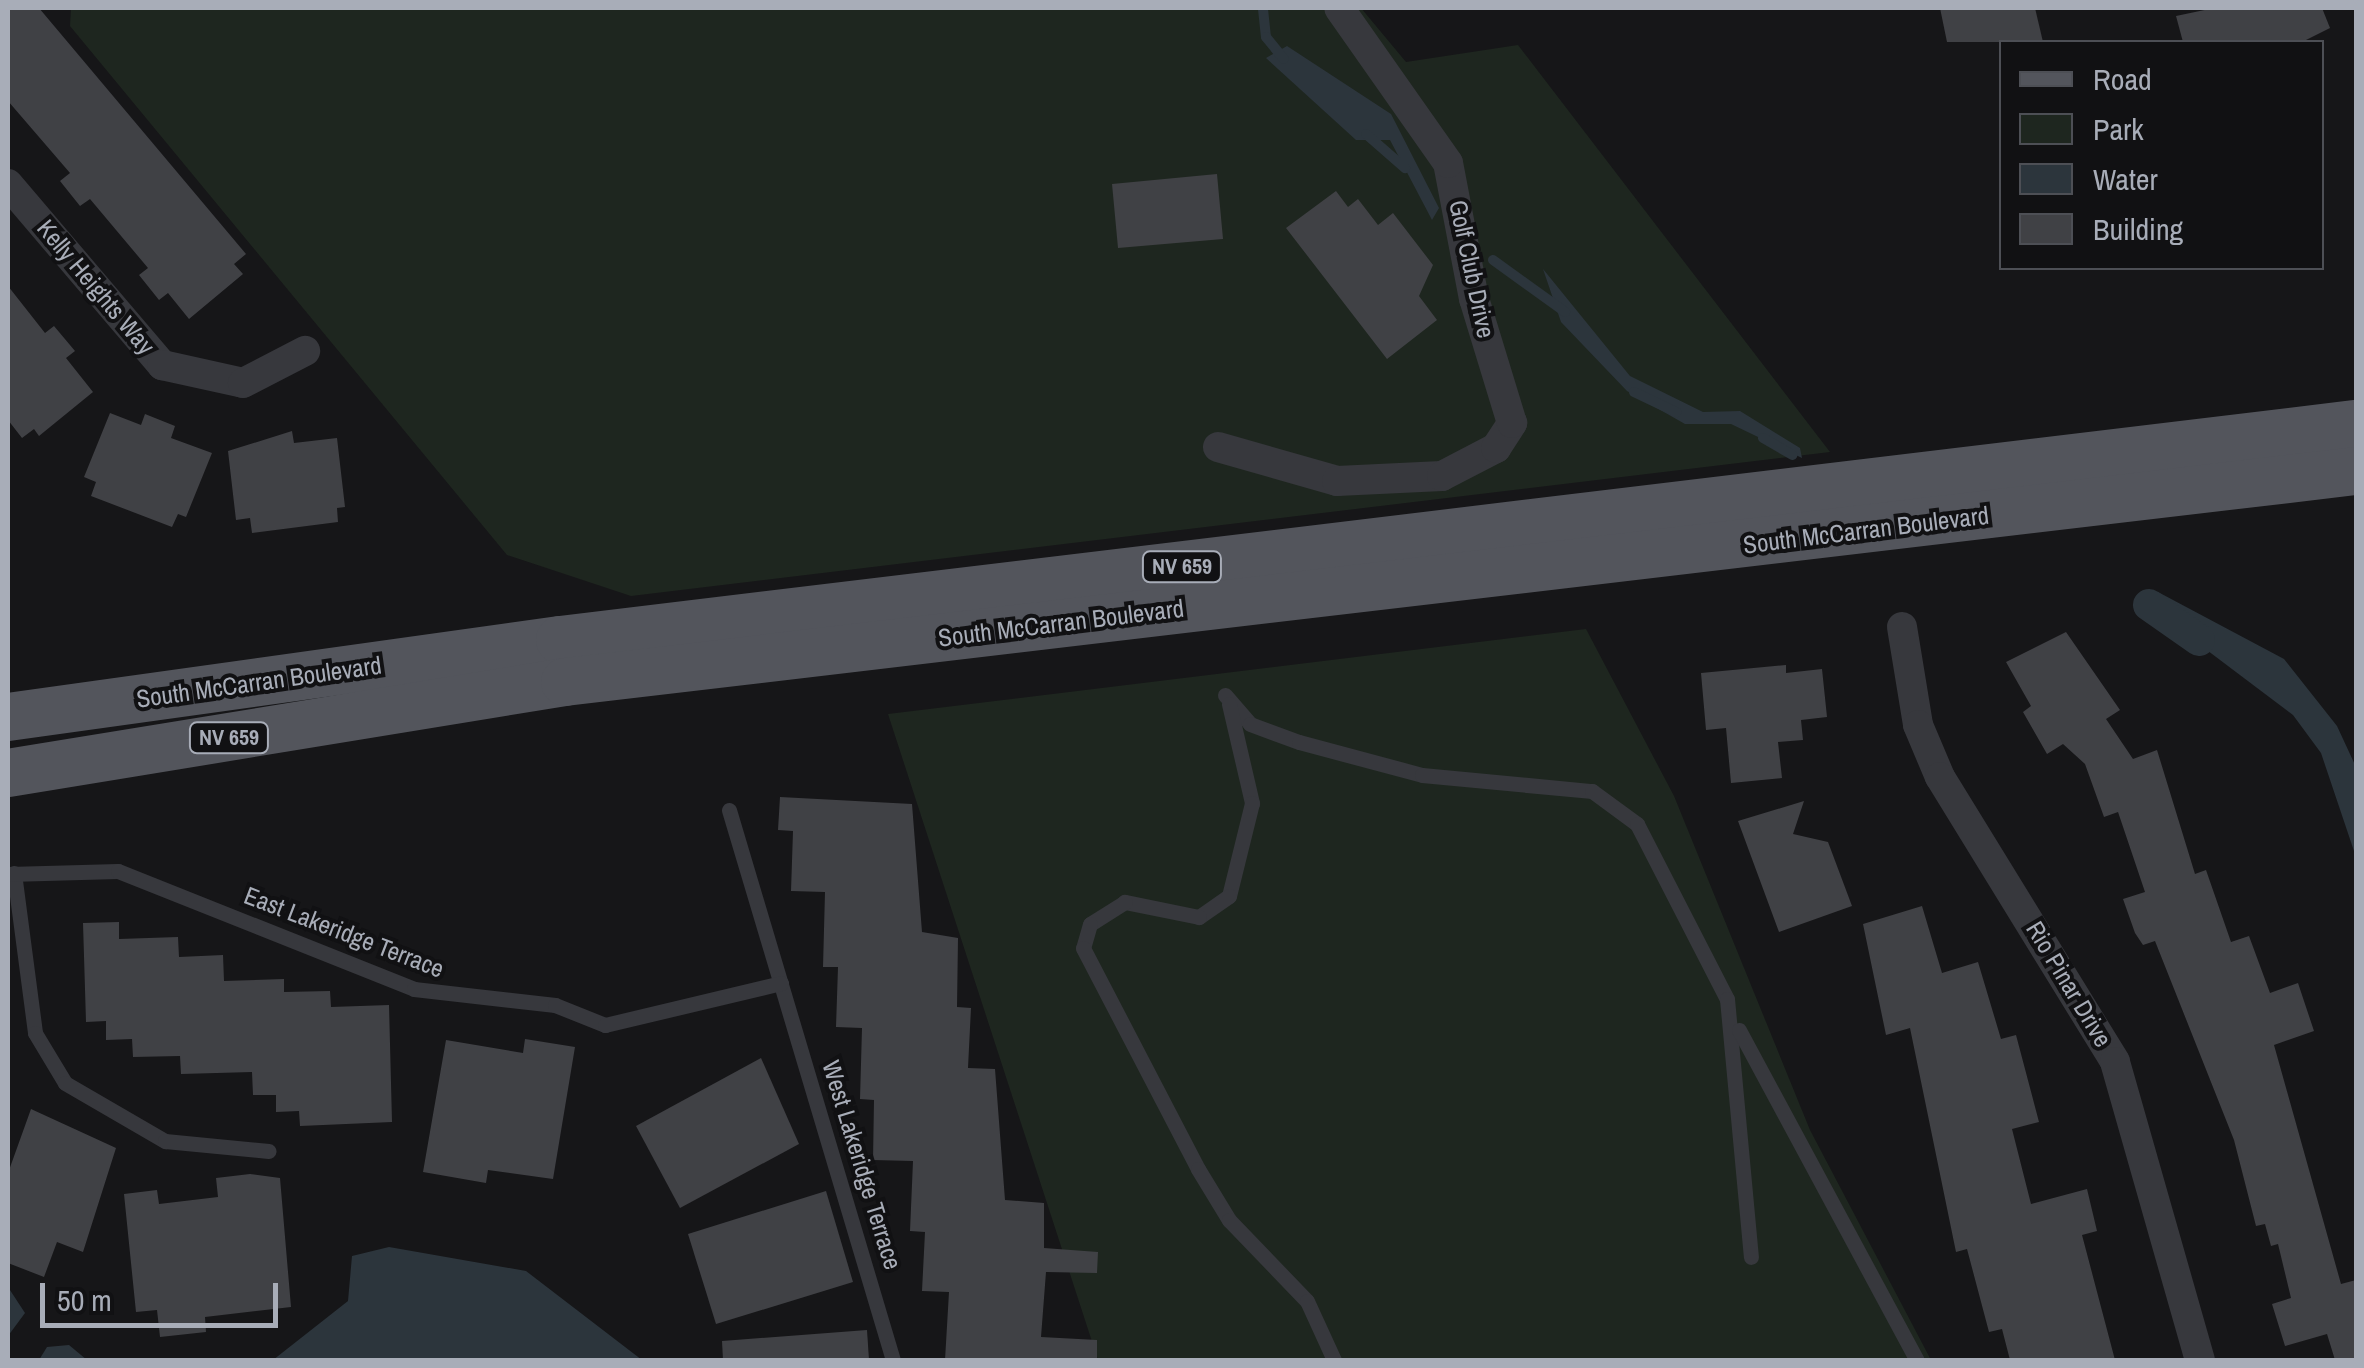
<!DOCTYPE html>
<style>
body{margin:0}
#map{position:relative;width:2364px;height:1368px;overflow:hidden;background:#161618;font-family:"Archivo Narrow",sans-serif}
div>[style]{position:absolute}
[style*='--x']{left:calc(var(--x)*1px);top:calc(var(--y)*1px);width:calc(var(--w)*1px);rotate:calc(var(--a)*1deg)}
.green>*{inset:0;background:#1e261f}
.water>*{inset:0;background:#2c353c}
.stream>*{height:10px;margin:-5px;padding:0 5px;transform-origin:5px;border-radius:5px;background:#2c353c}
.canal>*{height:32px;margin:-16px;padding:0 16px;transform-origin:16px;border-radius:16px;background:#2c353c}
.building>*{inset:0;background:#404145}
.service>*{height:15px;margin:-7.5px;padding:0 7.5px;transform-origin:7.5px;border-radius:7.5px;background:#37383d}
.minor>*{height:30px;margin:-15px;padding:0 15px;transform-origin:15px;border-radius:15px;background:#37383d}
.primary>*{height:48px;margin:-24px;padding:0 24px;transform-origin:24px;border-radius:24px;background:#53555c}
span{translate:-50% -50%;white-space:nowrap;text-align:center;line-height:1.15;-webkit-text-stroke:8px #111113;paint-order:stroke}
.shield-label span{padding:2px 8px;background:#111113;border:2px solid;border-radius:8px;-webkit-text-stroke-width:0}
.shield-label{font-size:22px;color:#a8adb8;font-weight:700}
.street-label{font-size:25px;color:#a8adb8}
.frame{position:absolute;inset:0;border:10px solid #a8adb8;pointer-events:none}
.legend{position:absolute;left:1999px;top:40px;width:325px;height:230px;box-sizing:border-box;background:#111113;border:2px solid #4d4f55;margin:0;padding:12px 18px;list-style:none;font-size:30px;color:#a8adb8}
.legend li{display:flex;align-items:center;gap:20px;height:50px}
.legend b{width:50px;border:2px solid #4d4f55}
.scale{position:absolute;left:40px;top:1283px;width:238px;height:45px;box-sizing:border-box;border:5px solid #a8adb8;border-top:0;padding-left:12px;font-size:30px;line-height:35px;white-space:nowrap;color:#a8adb8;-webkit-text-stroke:8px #111113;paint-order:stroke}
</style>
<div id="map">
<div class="green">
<i style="clip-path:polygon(71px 8px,1361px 8px,1406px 62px,1518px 45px,1830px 452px,631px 596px,507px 555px,70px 26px)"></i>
<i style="clip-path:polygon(1586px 629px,1674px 796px,1810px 1130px,1931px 1360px,1098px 1360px,888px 714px)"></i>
</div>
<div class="water">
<i style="clip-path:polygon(1287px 46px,1391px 114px,1439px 208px,1432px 220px,1390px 140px,1356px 140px,1266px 58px)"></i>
<i style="clip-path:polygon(1543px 269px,1630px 376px,1703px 412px,1740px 411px,1800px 448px,1802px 458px,1731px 424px,1685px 424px,1627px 391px,1561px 322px)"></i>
<i style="clip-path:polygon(2158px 592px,2284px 659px,2337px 726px,2356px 767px,2356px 857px,2321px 753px,2293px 715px,2163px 617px,2151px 601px)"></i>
<i style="clip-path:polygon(389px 1247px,526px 1271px,642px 1360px,273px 1360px,348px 1301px,352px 1256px)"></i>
<i style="clip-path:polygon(8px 1287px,25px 1313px,8px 1336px)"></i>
<i style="clip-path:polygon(69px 1345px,87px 1360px,39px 1360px,47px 1347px)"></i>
</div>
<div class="stream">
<i style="--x:1263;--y:9;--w:28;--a:84"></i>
<i style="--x:1266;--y:37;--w:28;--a:51"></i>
<i style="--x:1366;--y:134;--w:52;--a:41.1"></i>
<i style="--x:1493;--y:260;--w:89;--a:35.8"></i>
<i style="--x:1634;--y:392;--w:47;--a:25.5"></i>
<i style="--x:1763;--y:438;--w:34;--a:30"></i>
</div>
<div class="canal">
<i style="--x:2149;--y:605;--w:61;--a:35"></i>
</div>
<div class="building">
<i style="clip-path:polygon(8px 8px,39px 8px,246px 254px,234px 264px,243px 274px,189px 319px,168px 293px,159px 300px,139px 275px,148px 268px,90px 199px,80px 206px,60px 181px,70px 173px,8px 101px)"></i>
<i style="clip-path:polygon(1940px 8px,2035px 8px,2043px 42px,1947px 42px)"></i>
<i style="clip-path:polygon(2214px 8px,2322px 8px,2330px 28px,2302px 42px,2183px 42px,2176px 16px)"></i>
<i style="clip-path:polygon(1217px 174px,1223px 239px,1118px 248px,1112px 184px)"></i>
<i style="clip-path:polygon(1336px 191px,1348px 207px,1358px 199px,1378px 225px,1393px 213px,1433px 265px,1419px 296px,1437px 320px,1387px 359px,1286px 228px)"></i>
<i style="clip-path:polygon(8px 286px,45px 333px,54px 326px,75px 351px,66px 358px,93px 392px,39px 436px,34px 429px,22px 438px,8px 420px)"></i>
<i style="clip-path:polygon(110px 413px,141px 425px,145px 414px,175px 426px,171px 438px,212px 453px,186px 517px,178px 514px,172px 527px,91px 496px,96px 482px,84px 477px)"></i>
<i style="clip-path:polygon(292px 431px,294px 443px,337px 438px,345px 507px,337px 508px,338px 522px,252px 533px,250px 518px,236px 520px,228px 451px)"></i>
<i style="clip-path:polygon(2066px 632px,2120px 710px,2106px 719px,2133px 759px,2157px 750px,2195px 874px,2206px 870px,2231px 942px,2249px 936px,2270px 993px,2298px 983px,2314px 1031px,2274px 1045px,2341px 1284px,2356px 1280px,2356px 1360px,2335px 1360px,2327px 1334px,2285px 1346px,2272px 1304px,2291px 1298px,2278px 1244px,2271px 1246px,2265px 1224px,2256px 1226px,2234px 1140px,2155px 941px,2143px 945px,2135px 933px,2123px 899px,2145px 892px,2118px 812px,2104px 817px,2085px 764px,2063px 744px,2047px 754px,2023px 712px,2031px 706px,2006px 662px)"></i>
<i style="clip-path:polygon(1786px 665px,1786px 673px,1822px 669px,1827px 717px,1801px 720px,1803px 740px,1778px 742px,1782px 778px,1731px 783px,1726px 728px,1706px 730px,1701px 673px)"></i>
<i style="clip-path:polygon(780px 797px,912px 804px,922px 932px,958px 938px,957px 1007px,971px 1008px,968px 1068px,995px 1069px,1005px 1200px,1044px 1203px,1044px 1248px,1098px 1252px,1097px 1273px,1046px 1272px,1041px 1337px,1097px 1340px,1097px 1360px,945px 1360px,949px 1292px,922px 1291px,925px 1232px,910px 1231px,913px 1161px,873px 1160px,874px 1100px,860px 1099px,862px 1028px,836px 1027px,838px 967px,823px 967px,825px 892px,791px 891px,793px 831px,778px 830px)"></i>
<i style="clip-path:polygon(1804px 801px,1793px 834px,1828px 842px,1852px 906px,1779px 932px,1738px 821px)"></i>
<i style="clip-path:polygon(1922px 906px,1942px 973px,1978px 962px,2001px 1039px,2016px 1035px,2039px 1122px,2012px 1129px,2031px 1204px,2087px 1189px,2097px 1231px,2082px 1235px,2115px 1360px,2010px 1360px,2002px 1329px,1989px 1332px,1967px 1249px,1956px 1252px,1910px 1028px,1886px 1035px,1863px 924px)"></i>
<i style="clip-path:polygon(119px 922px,119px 939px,178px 937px,179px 957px,223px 955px,224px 981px,284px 979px,284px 992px,330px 991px,331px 1007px,389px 1005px,392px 1122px,300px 1126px,299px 1111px,276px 1112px,276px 1095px,253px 1095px,252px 1072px,181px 1074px,180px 1056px,133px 1057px,132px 1039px,106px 1040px,106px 1021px,86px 1022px,83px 923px)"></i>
<i style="clip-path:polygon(525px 1039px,575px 1047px,553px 1179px,488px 1170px,486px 1183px,423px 1172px,446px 1040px,523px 1053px)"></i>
<i style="clip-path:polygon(761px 1058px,799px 1144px,680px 1208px,636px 1126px)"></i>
<i style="clip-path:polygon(31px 1109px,116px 1148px,83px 1252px,57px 1242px,44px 1277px,8px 1263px,8px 1173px)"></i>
<i style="clip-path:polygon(250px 1174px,280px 1178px,291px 1307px,205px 1317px,206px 1332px,160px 1337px,157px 1310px,136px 1312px,124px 1194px,157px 1190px,159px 1204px,218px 1197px,216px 1178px)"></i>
<i style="clip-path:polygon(826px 1191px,853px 1282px,716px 1324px,688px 1234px)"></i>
<i style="clip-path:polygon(867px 1330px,869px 1360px,723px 1360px,722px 1341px)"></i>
</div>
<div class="service">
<i style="--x:1225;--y:695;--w:38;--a:49"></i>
<i style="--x:1250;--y:724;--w:52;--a:20.2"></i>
<i style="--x:1299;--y:742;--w:127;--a:15"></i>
<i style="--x:1422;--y:775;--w:171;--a:5.4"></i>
<i style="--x:1592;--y:791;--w:56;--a:36.3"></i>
<i style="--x:1637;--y:824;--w:197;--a:62.8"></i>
<i style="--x:1727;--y:999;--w:259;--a:84.7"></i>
<i style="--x:1229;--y:704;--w:102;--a:76.9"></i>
<i style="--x:1252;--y:803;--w:96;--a:103.9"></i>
<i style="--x:1229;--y:896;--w:37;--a:145"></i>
<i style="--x:1199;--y:917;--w:76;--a:-168.5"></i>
<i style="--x:1125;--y:902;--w:41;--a:147.8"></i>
<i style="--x:1090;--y:924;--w:25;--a:106"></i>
<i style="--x:1083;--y:948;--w:249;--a:62.5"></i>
<i style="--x:1198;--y:1169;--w:60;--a:58.7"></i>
<i style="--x:1229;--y:1220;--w:112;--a:46.1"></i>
<i style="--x:1307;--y:1301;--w:65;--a:65.4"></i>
<i style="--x:729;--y:810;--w:574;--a:73.4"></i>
<i style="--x:14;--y:873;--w:161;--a:82.5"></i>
<i style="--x:35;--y:1033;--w:58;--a:59"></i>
<i style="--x:65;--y:1083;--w:116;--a:30.1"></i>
<i style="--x:165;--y:1141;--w:104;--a:5.5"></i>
<i style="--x:8;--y:874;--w:110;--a:-1.6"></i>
<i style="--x:118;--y:871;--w:319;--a:21.7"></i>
<i style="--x:414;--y:989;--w:142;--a:6.5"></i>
<i style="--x:555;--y:1005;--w:54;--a:21.8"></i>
<i style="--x:605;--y:1025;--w:181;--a:-13.4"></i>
<i style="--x:1739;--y:1030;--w:375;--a:61.7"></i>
</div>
<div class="minor">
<i style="--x:8;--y:184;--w:238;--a:49.6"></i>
<i style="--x:162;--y:365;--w:83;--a:12.5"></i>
<i style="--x:243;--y:383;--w:70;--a:-27.3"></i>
<i style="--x:1218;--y:447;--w:124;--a:15.9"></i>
<i style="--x:1337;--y:481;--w:105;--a:-2.7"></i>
<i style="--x:1442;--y:476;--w:61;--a:-27.4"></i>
<i style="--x:1496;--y:448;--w:30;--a:-57"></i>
<i style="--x:1512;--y:423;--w:130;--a:-107"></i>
<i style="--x:1474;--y:299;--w:138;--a:-100.8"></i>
<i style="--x:1448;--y:163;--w:189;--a:-125.1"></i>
<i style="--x:1902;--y:627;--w:99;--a:80.7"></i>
<i style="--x:1918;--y:725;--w:56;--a:67.1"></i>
<i style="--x:1940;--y:777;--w:334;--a:58.4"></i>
<i style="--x:2115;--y:1062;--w:310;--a:74.1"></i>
</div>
<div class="primary">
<i style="--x:8;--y:717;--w:557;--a:-7.94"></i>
<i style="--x:560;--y:640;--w:1809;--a:-6.86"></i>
<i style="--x:8;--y:773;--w:564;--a:-9.28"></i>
<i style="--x:565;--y:682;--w:1803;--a:-6.72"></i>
</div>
<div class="shield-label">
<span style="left:1182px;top:567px">NV 659</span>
<span style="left:229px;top:738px">NV 659</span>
</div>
<div class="street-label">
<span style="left:1472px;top:269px;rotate:78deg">Golf Club Drive</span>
<span style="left:96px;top:287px;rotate:50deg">Kelly Heights Way</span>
<span style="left:1866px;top:530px;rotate:-7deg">South McCarran Boulevard</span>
<span style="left:1061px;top:623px;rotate:-7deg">South McCarran Boulevard</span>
<span style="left:259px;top:682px;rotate:-8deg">South McCarran Boulevard</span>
<span style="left:344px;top:932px;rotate:21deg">East Lakeridge Terrace</span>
<span style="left:2069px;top:984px;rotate:59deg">Rio Pinar Drive</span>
<span style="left:862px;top:1165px;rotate:73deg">West Lakeridge Terrace</span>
</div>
<div class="frame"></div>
<ul class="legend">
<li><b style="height:12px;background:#53555c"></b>Road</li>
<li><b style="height:28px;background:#1e261f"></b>Park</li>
<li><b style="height:28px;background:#2c353c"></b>Water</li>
<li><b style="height:28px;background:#404145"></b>Building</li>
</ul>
<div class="scale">50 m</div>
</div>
